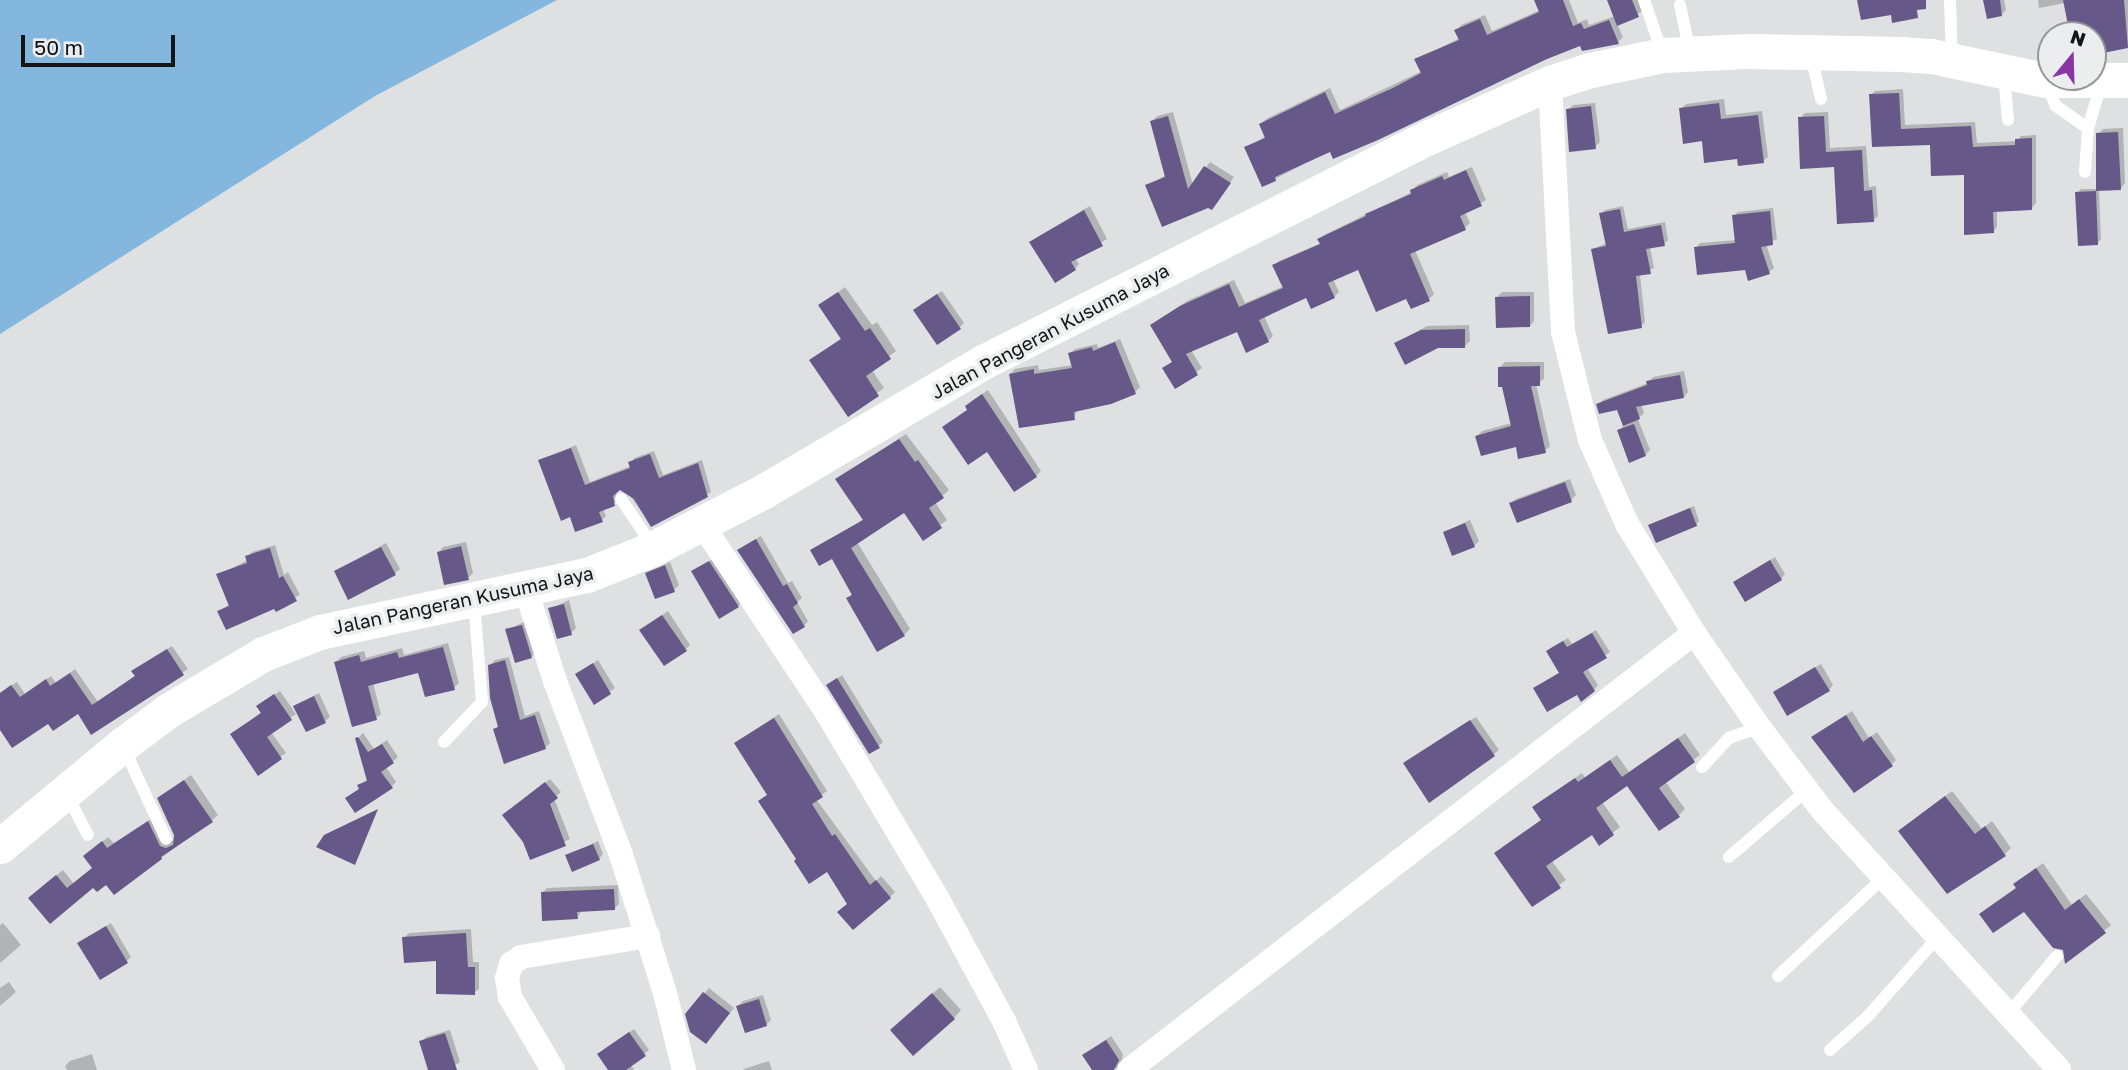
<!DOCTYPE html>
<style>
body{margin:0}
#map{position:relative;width:2128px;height:1070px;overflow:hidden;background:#dee0e2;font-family:"Golos Text",sans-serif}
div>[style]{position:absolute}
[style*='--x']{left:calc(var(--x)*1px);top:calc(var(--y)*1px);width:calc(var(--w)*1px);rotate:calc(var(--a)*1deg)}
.water>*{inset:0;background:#84b7dd}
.shadow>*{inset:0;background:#0003}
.building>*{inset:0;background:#665888}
.lane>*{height:12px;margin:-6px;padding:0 6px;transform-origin:6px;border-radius:6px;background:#fff}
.street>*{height:24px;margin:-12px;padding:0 12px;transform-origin:12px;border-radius:12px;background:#fff}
.secondary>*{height:35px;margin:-17.5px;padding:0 17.5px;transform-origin:17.5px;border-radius:17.5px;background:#fff}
span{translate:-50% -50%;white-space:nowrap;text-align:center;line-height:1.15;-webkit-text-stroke:7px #ebedef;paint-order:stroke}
.street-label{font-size:19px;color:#131415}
.north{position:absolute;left:2037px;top:21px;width:70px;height:70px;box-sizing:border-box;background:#ebedef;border:2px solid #959698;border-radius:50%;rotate:19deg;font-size:19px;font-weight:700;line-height:28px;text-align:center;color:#131415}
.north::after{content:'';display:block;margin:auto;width:24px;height:32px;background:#8935a3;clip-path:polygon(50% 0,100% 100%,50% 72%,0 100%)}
.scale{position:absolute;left:21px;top:35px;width:154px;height:32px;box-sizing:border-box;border:4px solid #131415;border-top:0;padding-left:9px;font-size:21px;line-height:24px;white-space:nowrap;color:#131415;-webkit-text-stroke:5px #ebedef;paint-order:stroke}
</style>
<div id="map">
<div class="water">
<i style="clip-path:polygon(0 0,557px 0,375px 96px,0 334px)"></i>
</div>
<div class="shadow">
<i style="clip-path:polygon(1536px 0,1569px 0,1578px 23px,1587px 19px,1589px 25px,1615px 16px,1608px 0,1638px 0,1643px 11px,1617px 24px,1623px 37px,1618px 42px,1581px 44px,1331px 150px,1275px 179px,1246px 148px,1266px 136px,1261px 124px,1266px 119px,1330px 88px,1340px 110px,1422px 71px,1416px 60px,1460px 38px,1456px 31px,1461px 25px,1485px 15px,1492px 31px,1540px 10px)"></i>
<i style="clip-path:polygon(1985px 0,2004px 0,2006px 10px,2002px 14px)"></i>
<i style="clip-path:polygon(2038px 0,2128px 0,2128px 47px,2108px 50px,2104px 58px,2093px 58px,2093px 35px,2072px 35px,2065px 3px,2039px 8px)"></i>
<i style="clip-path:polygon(1903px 89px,1905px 125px,1975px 122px,1977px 143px,2017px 141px,2021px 136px,2036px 135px,2036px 203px,2032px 208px,1997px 210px,1997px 227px,1993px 232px,1966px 173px,1931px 143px,1873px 146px,1871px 95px,1875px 91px)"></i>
<i style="clip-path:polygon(1724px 99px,1726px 115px,1762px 111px,1768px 157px,1763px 161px,1738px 157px,1703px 139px,1681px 109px,1686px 104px)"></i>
<i style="clip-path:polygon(1595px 103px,1600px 142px,1595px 147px,1568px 110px,1573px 105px)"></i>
<i style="clip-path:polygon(1173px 112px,1193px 185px,1210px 162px,1234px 177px,1212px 208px,1147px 186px,1166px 175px,1152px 121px,1157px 116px)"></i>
<i style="clip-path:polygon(1828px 112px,1830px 148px,1866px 146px,1869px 187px,1876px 186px,1878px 216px,1873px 221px,1800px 118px,1805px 113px)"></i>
<i style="clip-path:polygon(2123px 128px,2125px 183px,2121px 188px,2099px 189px,2101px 239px,2098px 243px,2077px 193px,2081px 189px,2098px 189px,2098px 134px,2103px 129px)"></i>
<i style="clip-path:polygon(1472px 167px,1486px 200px,1465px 212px,1470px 223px,1465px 228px,1415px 250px,1434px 294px,1429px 299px,1407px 296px,1358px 268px,1333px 279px,1339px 292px,1334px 297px,1307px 296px,1264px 316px,1273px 336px,1268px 341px,1238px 330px,1191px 350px,1202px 368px,1176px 386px,1165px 368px,1174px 361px,1152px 326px,1157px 321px,1187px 301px,1234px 280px,1245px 303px,1284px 286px,1274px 266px,1279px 261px,1321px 243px,1324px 235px,1412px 192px,1417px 185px,1447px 172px,1449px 177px)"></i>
<i style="clip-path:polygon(1090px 206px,1107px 239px,1075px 258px,1079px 264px,1075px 269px,1036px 238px)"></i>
<i style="clip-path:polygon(1623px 206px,1628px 229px,1665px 222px,1668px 240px,1664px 244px,1650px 247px,1654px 268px,1640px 274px,1645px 322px,1641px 326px,1592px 249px,1607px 243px,1601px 214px,1605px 210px)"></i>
<i style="clip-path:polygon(1773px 208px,1777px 239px,1766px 244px,1774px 268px,1769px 272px,1746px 268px,1696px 248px,1700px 243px,1737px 240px,1734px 216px,1738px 212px)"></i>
<i style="clip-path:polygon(845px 287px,872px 325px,877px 322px,896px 351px,872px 370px,884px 388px,848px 414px,811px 361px,842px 338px,820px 306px)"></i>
<i style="clip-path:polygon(942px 291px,964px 323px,959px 328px,920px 305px)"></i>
<i style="clip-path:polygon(1502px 292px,1534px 292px,1534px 321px,1530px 326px,1497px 297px)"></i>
<i style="clip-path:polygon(1469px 325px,1470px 341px,1465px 346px,1396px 343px,1427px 326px)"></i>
<i style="clip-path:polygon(1120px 339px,1140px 387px,1135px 392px,1078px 409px,1074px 418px,1010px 374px,1015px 369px,1038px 365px,1039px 370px,1073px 365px,1070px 353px,1075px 349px,1097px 344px,1098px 348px)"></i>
<i style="clip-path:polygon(1505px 362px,1544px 362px,1544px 379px,1536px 384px,1550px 446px,1545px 451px,1477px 436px,1482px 431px,1512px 423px,1500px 367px)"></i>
<i style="clip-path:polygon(1684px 371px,1688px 392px,1684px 397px,1641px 404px,1644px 413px,1638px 419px,1650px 450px,1645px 455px,1619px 431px,1624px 425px,1618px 408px,1598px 405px,1603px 400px,1648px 383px,1653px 377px)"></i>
<i style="clip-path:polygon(988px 390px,1041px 471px,1036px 476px,969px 409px,972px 401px)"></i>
<i style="clip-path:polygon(906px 434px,949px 490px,935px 502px,947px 520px,923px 538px,904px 511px,857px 542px,910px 629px,904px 635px,848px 598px,853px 593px,832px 556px,812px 551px,864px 519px,837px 479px)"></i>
<i style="clip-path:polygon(576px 445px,590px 482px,631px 466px,634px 458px,654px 451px,663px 475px,702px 460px,711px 492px,651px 525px,626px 490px,618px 490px,616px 494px,618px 500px,603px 509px,606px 516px,602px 520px,571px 515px,540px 461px)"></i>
<i style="clip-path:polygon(1570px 479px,1576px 495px,1571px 500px,1518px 520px,1511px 504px,1516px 499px)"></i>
<i style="clip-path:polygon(1694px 506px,1699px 521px,1696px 525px,1650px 525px)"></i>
<i style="clip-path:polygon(1470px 520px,1479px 541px,1474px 546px,1445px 532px)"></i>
<i style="clip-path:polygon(761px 536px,788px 583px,792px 581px,802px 598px,797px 602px,808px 621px,804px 626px,744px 546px)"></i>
<i style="clip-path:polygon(466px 542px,473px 573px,468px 578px,439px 552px,443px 547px)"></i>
<i style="clip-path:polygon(386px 543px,400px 569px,395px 573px,336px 571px)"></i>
<i style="clip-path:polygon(275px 545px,284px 575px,288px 572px,300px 595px,275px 607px,219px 611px,230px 604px,218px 575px,248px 560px,247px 557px,252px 552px)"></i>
<i style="clip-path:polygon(1775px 557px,1785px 574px,1781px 579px,1735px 582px)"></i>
<i style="clip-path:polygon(714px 558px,743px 601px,738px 606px,694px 572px)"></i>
<i style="clip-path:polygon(670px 562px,679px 585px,674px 590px,647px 574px)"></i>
<i style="clip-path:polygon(569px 600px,576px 628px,571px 633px,550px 609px)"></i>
<i style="clip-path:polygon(668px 611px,690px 645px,686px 649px,646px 626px)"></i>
<i style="clip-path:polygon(526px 621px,536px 652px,531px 657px,507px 630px)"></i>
<i style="clip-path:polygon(1596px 630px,1610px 652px,1587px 668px,1598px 685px,1594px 690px,1577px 692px,1535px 688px,1560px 672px,1548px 651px,1552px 647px,1568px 638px,1572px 644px)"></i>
<i style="clip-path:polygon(448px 643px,459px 683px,454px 688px,420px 671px,373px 683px,381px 714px,376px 718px,336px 662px,341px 657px,364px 651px,366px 658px,402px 648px,404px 655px)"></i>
<i style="clip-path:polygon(172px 646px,188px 669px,92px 732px,78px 712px,48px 721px,0 727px,0 693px,17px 682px,25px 694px,51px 676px,56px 683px,75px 669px,98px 702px,136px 675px,138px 667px)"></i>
<i style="clip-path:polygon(509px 657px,525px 716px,539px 711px,550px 743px,545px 748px,495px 730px,500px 724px,490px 665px,495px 660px)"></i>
<i style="clip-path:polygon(598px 660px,615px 688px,594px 702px,578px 674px)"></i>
<i style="clip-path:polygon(1821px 664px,1833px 685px,1829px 690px,1775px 692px)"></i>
<i style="clip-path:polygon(842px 675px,883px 742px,879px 746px,828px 685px)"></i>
<i style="clip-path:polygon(280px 691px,296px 714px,271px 732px,286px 753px,258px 773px,232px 734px,262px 712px,263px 702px)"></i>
<i style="clip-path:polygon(319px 693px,330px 717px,325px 721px,295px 706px)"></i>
<i style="clip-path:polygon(1852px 711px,1869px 738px,1877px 732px,1896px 760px,1892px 764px,1818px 733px)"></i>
<i style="clip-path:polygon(779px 714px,827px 791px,816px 799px,876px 881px,881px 876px,895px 892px,890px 897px,849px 904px,827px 870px,798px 858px,741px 739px)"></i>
<i style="clip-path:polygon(1476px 717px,1499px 750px,1494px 754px,1405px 763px)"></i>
<i style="clip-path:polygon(363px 733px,374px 749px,387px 740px,398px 757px,386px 767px,396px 782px,391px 787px,361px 788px,359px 785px,368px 779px,357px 739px)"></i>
<i style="clip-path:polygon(1685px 733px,1700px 755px,1665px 781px,1685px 809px,1679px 815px,1628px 784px,1602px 802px,1620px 827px,1600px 843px,1592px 832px,1551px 860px,1566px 880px,1532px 905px,1543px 819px,1535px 807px,1582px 773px,1585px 778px,1617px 755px,1629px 772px)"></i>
<i style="clip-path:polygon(191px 775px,218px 815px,212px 820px,161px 858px,107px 883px,36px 892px,63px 870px,74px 884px,94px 868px,91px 851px,108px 837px,114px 843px,154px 817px,166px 840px,174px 841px,176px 836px,159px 798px)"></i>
<i style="clip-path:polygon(550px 779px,561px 792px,554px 798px,570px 839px,531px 857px,509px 811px)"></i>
<i style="clip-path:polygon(1952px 791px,1982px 829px,1992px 821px,2011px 848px,2005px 854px,1907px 825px)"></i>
<i style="clip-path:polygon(598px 841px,603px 854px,599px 859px,567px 856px)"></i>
<i style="clip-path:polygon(2043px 863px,2072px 905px,2086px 894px,2111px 925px,2104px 931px,2065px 948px,2015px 884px)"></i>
<i style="clip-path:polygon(618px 885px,619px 904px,614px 909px,582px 910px,577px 918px,542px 893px,547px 888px)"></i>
<i style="clip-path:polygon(3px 923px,21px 945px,0 963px,0 925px)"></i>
<i style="clip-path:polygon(111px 923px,131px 957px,127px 961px,80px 943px)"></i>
<i style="clip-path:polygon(471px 929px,473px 962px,479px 962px,479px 989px,474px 993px,438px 959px,404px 938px,409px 933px)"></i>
<i style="clip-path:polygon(9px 982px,16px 992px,0 1006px,0 988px)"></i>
<i style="clip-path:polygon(940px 987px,961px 1010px,954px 1018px,900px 1022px)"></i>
<i style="clip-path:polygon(709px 988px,734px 1008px,710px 1037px,687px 1014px)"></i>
<i style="clip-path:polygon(763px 995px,771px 1020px,766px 1025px,738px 1006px,743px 1001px)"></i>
<i style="clip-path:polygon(634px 1029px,649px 1050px,631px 1064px,634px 1070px,610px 1070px,604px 1050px)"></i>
<i style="clip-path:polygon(450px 1030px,460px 1062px,447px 1070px,430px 1070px,421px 1042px,426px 1037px)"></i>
<i style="clip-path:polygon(1111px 1036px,1123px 1054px,1120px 1068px,1094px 1070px,1084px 1055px)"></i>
<i style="clip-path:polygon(92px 1054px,97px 1070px,67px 1070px,65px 1066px,70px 1061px)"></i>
<i style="clip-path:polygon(769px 1061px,772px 1070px,743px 1070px,744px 1069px)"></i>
</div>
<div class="building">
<i style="clip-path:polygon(1534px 0,1563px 0,1573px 26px,1581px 23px,1584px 29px,1609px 20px,1619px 44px,1582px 51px,1580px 46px,1547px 59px,1378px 140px,1333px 159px,1330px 152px,1275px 177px,1276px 181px,1262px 187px,1244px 147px,1265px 138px,1259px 124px,1325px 92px,1335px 114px,1393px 88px,1421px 73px,1414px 59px,1459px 40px,1454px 30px,1480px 19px,1487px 35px,1539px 12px)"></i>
<i style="clip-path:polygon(1607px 0,1632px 0,1639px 17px,1617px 26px)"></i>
<i style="clip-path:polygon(1857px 0,1926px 0,1926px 9px,1917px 10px,1918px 18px,1892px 23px,1891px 15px,1861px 20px)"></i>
<i style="clip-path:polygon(1983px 0,2000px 0,2002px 16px,1987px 19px)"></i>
<i style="clip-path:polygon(2063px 0,2124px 0,2128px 48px,2093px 55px,2093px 35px,2070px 35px)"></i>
<i style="clip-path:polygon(1899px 93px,1901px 129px,1971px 126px,1973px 147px,2015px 145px,2015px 139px,2032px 138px,2032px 210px,1993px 212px,1994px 233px,1964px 235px,1964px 175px,1931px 176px,1930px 145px,1872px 147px,1869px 94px)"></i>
<i style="clip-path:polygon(1719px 103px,1721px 119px,1758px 115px,1764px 163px,1738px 166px,1737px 159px,1704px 163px,1702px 141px,1683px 144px,1679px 108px)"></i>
<i style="clip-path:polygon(1591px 106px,1596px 149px,1569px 152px,1566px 109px)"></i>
<i style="clip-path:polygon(1168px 116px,1188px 189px,1204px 166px,1231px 183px,1212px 210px,1208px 208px,1162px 227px,1145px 185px,1165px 177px,1150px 121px)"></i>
<i style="clip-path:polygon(1824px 116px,1826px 152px,1862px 150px,1864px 191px,1872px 190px,1874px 222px,1837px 224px,1834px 167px,1800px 169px,1798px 117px)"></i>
<i style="clip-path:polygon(2118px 132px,2121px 190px,2096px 191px,2096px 133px)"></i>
<i style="clip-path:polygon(1466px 170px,1482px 206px,1460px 216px,1466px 230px,1410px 254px,1430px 301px,1411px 309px,1406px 299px,1376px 312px,1358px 270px,1328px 283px,1335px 298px,1311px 309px,1306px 298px,1259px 320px,1269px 342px,1246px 353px,1237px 332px,1186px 354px,1198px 375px,1175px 389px,1162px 368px,1172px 362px,1150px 325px,1180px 306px,1229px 284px,1239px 307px,1283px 288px,1272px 265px,1320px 244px,1317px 239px,1366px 216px,1365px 214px,1411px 194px,1410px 190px,1442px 176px,1444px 180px)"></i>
<i style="clip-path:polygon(2096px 191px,2098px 245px,2078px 246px,2075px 192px)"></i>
<i style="clip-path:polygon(1620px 209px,1624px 232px,1661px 225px,1665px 246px,1646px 249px,1651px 274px,1636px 276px,1642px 328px,1608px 334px,1591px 249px,1606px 246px,1599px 213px)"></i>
<i style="clip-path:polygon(1084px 210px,1103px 246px,1071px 262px,1076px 270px,1055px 283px,1029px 242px)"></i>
<i style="clip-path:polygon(1770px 211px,1773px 245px,1761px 247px,1770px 274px,1748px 281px,1745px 270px,1697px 275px,1694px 247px,1735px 243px,1732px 215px)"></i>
<i style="clip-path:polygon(838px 292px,865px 331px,870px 328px,891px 359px,866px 376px,879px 396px,848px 417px,809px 360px,841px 339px,818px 305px)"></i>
<i style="clip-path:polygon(937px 294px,961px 329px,937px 345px,913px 310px)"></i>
<i style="clip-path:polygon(1530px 296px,1530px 327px,1496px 328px,1495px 297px)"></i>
<i style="clip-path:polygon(1465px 329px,1465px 348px,1438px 348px,1405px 365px,1394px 343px,1421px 330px)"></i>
<i style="clip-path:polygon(1115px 342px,1136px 394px,1111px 404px,1074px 412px,1075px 420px,1019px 428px,1009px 374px,1034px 369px,1034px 374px,1072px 368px,1068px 353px,1092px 347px,1093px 351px)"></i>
<i style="clip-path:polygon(1540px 366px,1540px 386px,1531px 386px,1546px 453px,1518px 459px,1516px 447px,1481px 456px,1475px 436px,1511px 426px,1502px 387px,1498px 387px,1498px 367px)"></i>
<i style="clip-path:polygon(1680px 375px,1684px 398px,1636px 407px,1640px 419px,1623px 426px,1617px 410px,1599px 414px,1596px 404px,1647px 385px,1646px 381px)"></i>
<i style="clip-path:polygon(982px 394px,1037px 477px,1014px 492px,987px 452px,968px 465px,942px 427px,967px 410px,965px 406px)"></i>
<i style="clip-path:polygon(1634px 424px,1646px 456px,1629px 463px,1617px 430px)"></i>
<i style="clip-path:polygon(899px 439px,915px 462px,918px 460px,944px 498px,929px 508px,942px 528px,923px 541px,904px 513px,851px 548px,905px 636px,877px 652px,846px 598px,852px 595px,832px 559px,819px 566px,810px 550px,863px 520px,835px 479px)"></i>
<i style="clip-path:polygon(571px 448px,585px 485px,630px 468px,628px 462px,650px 454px,659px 478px,698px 463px,708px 497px,651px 527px,634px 499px,620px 490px,613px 496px,615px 506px,599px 512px,603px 522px,575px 532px,570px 517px,561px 521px,538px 460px)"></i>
<i style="clip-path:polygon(1565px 482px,1572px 502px,1517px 523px,1509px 503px)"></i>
<i style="clip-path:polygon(1690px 508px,1697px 526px,1656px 543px,1648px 525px)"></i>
<i style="clip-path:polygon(1465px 523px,1475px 547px,1452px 556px,1443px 532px)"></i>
<i style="clip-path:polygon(756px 539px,783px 586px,787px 584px,798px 603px,793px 607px,805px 627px,793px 634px,737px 550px)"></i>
<i style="clip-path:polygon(461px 546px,469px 580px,444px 585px,437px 552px)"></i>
<i style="clip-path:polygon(381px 547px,396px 575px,348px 600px,334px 571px)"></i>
<i style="clip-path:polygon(270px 548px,279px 578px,283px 576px,297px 601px,276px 612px,274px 609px,226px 630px,217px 611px,229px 606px,216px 574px,247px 563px,245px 556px)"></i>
<i style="clip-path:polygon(1770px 560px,1782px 580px,1745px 602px,1733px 582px)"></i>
<i style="clip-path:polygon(709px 561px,739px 607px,719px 619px,691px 571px)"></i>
<i style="clip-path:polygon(665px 565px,675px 592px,655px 599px,645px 573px)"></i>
<i style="clip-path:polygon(564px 604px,572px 635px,557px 639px,548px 608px)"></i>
<i style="clip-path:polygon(662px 615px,687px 651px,664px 666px,639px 630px)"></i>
<i style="clip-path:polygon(522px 625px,532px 658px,515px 663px,505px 629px)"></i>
<i style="clip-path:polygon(1592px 633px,1607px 658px,1583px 672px,1595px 691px,1581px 702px,1577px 695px,1547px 712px,1533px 688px,1559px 673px,1546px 651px,1563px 641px,1567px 647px)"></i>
<i style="clip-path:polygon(443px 647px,455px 690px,425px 697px,418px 673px,368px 686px,377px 720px,352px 727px,334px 662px,359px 655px,361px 662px,397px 652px,399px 658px)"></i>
<i style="clip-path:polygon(167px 649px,184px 675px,91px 735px,78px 714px,53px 731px,48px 724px,12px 748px,0 730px,0 693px,11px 685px,20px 697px,46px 679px,50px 686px,70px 673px,92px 705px,135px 676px,131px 671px)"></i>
<i style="clip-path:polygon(505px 660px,520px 720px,535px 715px,546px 749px,504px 764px,493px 729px,498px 727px,490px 698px,488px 665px)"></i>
<i style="clip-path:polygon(593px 663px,611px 694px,594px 705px,575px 674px)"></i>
<i style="clip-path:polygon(1815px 667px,1830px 691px,1787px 716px,1773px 692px)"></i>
<i style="clip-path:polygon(837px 678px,880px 748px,869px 754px,826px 685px)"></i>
<i style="clip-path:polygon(274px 694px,292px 720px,267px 737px,282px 759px,258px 776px,230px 734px,261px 713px,256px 706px)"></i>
<i style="clip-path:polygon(314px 696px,326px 723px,306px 732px,293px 706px)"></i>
<i style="clip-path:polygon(1846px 715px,1863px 742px,1871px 736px,1893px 766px,1854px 793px,1811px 737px)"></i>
<i style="clip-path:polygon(774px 718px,823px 797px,812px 804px,832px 836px,835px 834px,870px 885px,876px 880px,891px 898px,853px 930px,837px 912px,847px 904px,827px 872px,809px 884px,794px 861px,796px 859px,758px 801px,767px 795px,734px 743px)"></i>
<i style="clip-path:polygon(1470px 720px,1495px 756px,1429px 803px,1403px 763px)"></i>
<i style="clip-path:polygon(358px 737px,368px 752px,382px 744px,394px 763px,381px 772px,393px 788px,355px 813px,345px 798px,359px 789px,357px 785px,367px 781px,355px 738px)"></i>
<i style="clip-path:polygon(1678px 738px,1695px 762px,1659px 788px,1680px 817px,1659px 831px,1627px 786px,1596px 808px,1614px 835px,1599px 846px,1592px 835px,1546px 866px,1561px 888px,1532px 907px,1494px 853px,1541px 820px,1532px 807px,1575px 778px,1578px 782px,1610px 760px,1622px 777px)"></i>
<i style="clip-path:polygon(184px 780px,213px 822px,161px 857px,162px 859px,114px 895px,106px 885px,97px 892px,93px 888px,50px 924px,28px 898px,56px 875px,67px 888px,92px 868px,83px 856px,102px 841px,107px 848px,148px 821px,160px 846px,166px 848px,173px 845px,174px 835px,157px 798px)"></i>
<i style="clip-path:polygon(545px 782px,558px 798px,550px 804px,566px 846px,530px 860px,523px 842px,502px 815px)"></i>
<i style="clip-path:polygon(1945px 796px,1975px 834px,1985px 826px,2006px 856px,1947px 894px,1898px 831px)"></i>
<i style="clip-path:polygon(378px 809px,355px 865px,316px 847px,324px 835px)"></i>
<i style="clip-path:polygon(593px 844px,600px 860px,572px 872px,565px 855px)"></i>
<i style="clip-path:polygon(2036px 868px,2065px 910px,2079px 899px,2106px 933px,2065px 964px,2063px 950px,2053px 948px,2024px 912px,1993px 933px,1979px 914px,2016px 888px,2013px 884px)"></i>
<i style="clip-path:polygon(614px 889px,615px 910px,577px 912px,578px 919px,542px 921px,541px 892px)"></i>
<i style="clip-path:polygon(106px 926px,128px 963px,100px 980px,77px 943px)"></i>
<i style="clip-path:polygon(466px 933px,468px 967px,475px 967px,475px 995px,436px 994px,436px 961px,404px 963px,402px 937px)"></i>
<i style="clip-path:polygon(703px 992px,730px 1013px,706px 1044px,690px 1032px,685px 1014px)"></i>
<i style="clip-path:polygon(932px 993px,955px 1019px,913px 1056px,890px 1030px)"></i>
<i style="clip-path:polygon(759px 999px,767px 1026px,745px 1033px,736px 1006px)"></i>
<i style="clip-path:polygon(629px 1032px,646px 1056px,626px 1070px,608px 1070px,597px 1054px)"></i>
<i style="clip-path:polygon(445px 1033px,457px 1070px,428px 1070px,419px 1041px)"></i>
<i style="clip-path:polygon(1106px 1040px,1119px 1060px,1114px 1070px,1092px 1070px,1082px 1055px)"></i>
</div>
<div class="lane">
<i style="--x:1644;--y:0;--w:58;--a:70.9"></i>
<i style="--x:1950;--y:0;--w:59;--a:88.1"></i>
<i style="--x:1680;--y:5;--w:48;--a:78"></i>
<i style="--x:2060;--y:30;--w:5;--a:90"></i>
<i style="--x:1811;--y:55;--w:45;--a:77.2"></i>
<i style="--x:2004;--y:75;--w:45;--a:84.9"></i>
<i style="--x:2046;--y:83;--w:25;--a:67"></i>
<i style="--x:2056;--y:106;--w:39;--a:35"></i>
<i style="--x:2085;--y:172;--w:44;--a:-86.1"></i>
<i style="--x:2088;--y:128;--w:48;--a:-73.1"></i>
<i style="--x:621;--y:499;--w:55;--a:56"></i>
<i style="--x:444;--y:742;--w:55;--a:-46.5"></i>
<i style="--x:482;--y:702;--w:101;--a:-94.5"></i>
<i style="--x:124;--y:748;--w:100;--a:65.2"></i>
<i style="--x:1702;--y:767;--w:40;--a:-47"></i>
<i style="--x:1729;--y:738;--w:32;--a:-20"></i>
<i style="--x:66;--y:793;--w:47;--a:62.4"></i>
<i style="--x:1729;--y:857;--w:103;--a:-40.7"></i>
<i style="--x:1778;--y:976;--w:144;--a:-43"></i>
<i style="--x:2008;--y:1014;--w:76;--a:-49.8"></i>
<i style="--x:1830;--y:1050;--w:51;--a:-41.8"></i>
<i style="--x:1868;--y:1016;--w:104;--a:-48.5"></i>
</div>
<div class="street">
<i style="--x:1550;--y:83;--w:249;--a:87"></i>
<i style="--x:1563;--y:332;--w:111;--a:76"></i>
<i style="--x:1590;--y:440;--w:92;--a:66.2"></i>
<i style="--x:1627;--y:524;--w:128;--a:58.4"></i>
<i style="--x:1694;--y:633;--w:114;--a:55.3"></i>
<i style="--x:1759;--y:727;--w:104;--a:52.8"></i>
<i style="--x:1822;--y:810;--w:352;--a:47.6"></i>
<i style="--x:702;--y:524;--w:227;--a:56.5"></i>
<i style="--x:827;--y:713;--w:211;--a:59.2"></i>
<i style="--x:935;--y:894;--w:145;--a:61.5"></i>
<i style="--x:1004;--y:1021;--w:54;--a:65.8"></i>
<i style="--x:526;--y:590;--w:96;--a:72.3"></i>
<i style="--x:555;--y:681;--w:186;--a:69.2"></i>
<i style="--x:621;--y:855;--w:145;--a:72.3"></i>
<i style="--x:665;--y:993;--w:79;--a:76.1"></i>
<i style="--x:553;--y:1070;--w:85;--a:-120.5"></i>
<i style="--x:510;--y:997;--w:19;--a:-99"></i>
<i style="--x:507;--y:978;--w:15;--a:-74"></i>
<i style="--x:511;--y:964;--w:12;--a:-35"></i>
<i style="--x:521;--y:957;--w:129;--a:-9.4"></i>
<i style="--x:1129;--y:1070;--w:714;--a:-37.72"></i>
</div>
<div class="secondary">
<i style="--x:0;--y:846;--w:158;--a:-39.6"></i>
<i style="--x:122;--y:745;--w:59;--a:-36.7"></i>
<i style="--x:169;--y:710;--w:109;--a:-30.8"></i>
<i style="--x:263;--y:654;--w:61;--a:-21.1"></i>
<i style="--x:320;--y:632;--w:273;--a:-12.1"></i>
<i style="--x:587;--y:575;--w:72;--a:-21.9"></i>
<i style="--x:654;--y:548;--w:124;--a:-27.4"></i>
<i style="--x:764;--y:491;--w:256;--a:-30.5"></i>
<i style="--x:985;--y:361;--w:497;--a:-26.8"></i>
<i style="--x:1429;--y:137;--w:133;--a:-24.1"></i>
<i style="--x:1550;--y:83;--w:38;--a:-18"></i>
<i style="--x:1586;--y:71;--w:79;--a:-11.7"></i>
<i style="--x:1663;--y:55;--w:84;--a:-2.7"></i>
<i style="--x:1747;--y:51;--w:154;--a:1.1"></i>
<i style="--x:1901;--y:54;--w:30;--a:4"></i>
<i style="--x:1931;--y:56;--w:116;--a:11.9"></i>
<i style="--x:2045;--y:80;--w:83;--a:0"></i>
</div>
<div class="street-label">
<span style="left:1050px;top:331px;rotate:-28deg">Jalan Pangeran Kusuma Jaya</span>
<span style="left:463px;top:600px;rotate:-12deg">Jalan Pangeran Kusuma Jaya</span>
</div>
<div class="north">N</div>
<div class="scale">50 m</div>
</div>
